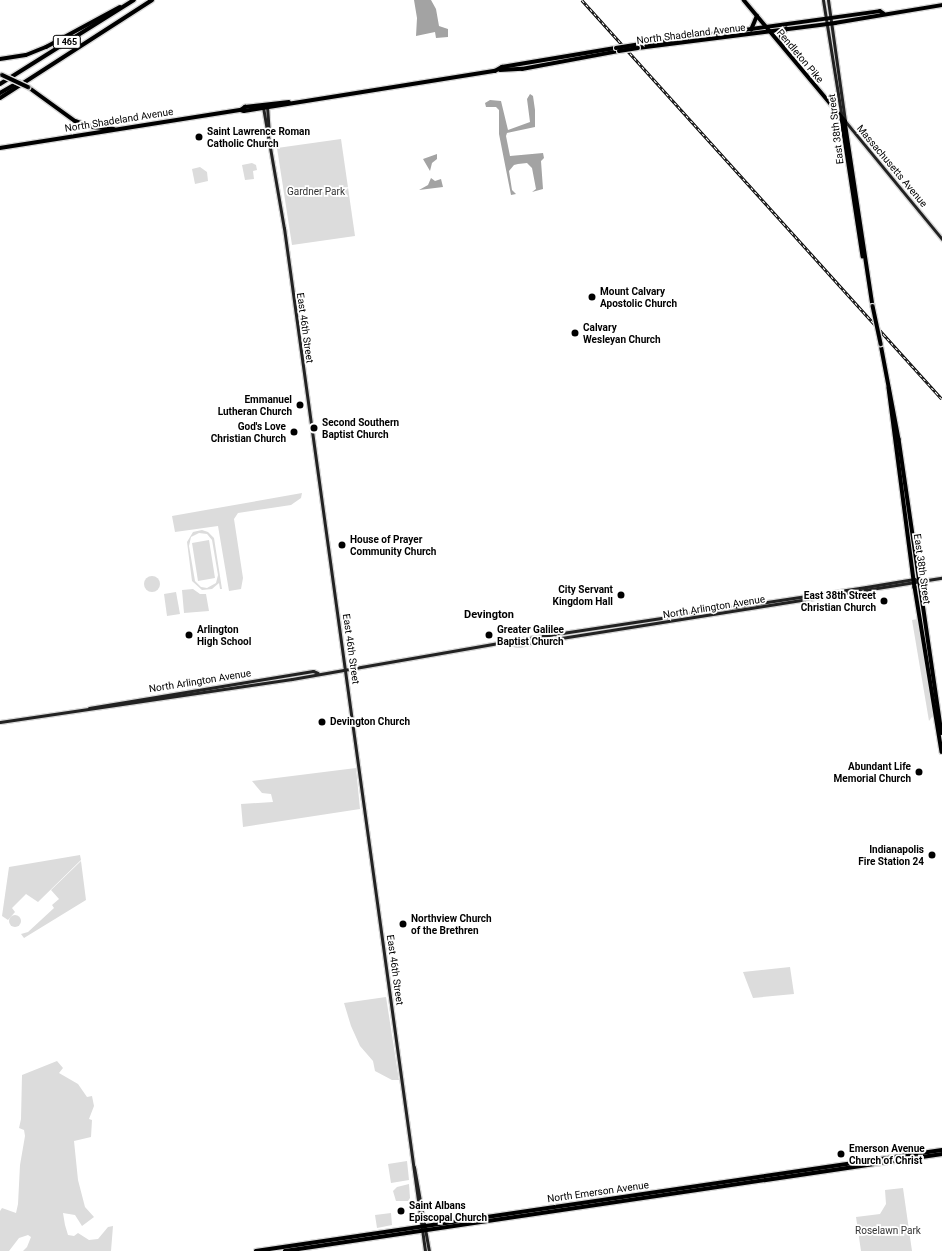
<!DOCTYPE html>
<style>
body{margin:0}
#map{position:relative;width:942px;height:1251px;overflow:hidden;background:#fff;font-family:Roboto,sans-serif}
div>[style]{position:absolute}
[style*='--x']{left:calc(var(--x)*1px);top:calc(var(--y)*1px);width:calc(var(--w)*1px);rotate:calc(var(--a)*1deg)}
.green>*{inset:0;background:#dcdcdc}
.round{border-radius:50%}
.water>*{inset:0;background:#a3a3a3}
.roads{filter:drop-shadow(1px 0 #dbdbdb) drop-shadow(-1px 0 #dbdbdb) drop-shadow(0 1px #dbdbdb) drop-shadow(0 -1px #dbdbdb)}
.secondary>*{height:3px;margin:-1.5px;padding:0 1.5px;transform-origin:1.5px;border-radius:1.5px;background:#222}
.primary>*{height:3.5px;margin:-1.75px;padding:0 1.75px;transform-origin:1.75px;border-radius:1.75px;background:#000}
.motorway>*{height:4px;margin:-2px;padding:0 2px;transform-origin:2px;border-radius:2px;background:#000}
.rail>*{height:2.5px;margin-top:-1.25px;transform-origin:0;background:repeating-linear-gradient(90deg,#fff 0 3px,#000 0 6px);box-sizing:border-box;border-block:1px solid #000}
.bridges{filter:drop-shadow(1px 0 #dbdbdb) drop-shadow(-1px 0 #dbdbdb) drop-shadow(0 1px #dbdbdb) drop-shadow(0 -1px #dbdbdb)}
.primary-bridge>*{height:3.5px;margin:-1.75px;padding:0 1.75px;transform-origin:1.75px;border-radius:1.75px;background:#000}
.motorway-bridge>*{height:4px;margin:-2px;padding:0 2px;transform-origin:2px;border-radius:2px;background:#000}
.dots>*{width:11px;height:11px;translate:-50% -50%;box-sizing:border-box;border:2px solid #fff;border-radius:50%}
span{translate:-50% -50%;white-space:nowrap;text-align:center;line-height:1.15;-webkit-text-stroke:3.5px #fff;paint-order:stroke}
.shield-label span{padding:1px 3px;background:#fff;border:1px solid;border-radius:3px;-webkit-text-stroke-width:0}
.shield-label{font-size:9px;color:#000;font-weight:700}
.street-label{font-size:10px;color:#000}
.poi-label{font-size:10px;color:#000;font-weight:700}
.left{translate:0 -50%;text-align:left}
.right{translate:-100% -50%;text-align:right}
.park-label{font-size:10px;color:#333}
.neighbourhood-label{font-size:11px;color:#000;font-weight:700}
</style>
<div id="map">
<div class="green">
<i style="clip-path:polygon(341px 139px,355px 236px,292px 245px,277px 148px)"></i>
<i style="clip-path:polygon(252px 163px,256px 165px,257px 170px,253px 171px,254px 179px,245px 180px,242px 165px)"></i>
<i style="clip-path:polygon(200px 167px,207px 172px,208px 181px,195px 184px,192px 169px)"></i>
<i style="clip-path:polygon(302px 493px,301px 498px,291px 505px,238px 513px,234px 519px,243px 578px,241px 589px,229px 591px,218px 526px,175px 532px,172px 516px)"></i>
<i style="clip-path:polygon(evenodd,202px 530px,208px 532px,214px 538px,222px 589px,220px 589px,219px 583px,212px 589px,202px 590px,192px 581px,187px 542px,193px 532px,202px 530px,199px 533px,207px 534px,212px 540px,218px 575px,216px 583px,207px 588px,201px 587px,195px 581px,189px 546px,191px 537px,199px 533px)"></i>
<i style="clip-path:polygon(209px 540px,215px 578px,198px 581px,192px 543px)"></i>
<i class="round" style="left:144px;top:576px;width:16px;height:16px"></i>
<i style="clip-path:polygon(193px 589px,200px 594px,206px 594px,209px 611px,184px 613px,182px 590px)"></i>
<i style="clip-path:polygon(176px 592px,180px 614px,167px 616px,164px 594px)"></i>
<i style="clip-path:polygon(918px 619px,934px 714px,929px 721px,912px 620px)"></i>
<i style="clip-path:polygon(356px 768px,360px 809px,243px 827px,241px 804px,273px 802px,271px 794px,262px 793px,252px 781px)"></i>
<i style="clip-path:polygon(80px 855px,81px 860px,38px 902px,26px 894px,12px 908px,15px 912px,8px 920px,2px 916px,9px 867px)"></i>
<i style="clip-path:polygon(81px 861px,86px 900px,24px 938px,21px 934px,28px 932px,54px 908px,52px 905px,59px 899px,51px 890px)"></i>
<i class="round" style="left:9px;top:915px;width:12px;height:12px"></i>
<i style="clip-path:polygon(790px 967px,794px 994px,753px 998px,743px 972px)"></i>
<i style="clip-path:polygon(386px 997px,399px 1080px,392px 1080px,375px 1071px,373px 1061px,360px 1046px,351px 1026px,344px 1003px)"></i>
<i style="clip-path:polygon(57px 1061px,63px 1068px,59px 1073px,78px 1084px,87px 1097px,92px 1096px,94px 1106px,89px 1119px,92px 1120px,91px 1137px,74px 1141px,78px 1180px,85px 1207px,94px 1217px,82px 1226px,75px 1215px,63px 1213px,65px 1225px,68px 1235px,74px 1236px,78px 1233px,89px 1240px,98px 1239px,108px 1227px,113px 1226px,111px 1251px,23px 1251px,27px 1247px,31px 1237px,28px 1235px,19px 1238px,9px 1251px,0 1251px,0 1211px,2px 1208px,16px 1213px,18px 1204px,20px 1165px,25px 1136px,24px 1130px,19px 1128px,21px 1119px,22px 1075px)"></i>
<i style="clip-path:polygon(407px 1161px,409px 1180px,391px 1183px,388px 1164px)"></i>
<i style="clip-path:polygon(409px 1184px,410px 1198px,408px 1201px,396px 1201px,393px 1191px,397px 1187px)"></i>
<i style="clip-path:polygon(903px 1188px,912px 1251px,861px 1251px,856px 1217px,880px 1214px,886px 1204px,885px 1190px)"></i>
<i style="clip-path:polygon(391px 1213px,392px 1225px,377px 1228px,375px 1215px)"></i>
</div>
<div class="water">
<i style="clip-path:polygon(414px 0,431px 0,436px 9px,439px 26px,448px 29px,448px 37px,436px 38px,435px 32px,416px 36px,417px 18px)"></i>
<i style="clip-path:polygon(530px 94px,533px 96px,535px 110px,535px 127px,507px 133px,506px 136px,510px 156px,543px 153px,544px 158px,541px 161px,543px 189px,532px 192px,536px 189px,532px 168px,527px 163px,518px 164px,514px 165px,509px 171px,512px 190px,516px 194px,511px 195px,499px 134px,499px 110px,496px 107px,486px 107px,485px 103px,490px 100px,501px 101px,508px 130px,530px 122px,527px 99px)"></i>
<i style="clip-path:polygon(437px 154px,437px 159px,432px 163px,430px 171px,423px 159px)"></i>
<i style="clip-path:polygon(431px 178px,435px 181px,441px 179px,443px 187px,419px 190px,428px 185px)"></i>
</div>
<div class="roads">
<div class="secondary">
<i style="--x:823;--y:0;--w:120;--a:80.9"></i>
<i style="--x:828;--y:0;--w:122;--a:82"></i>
<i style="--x:845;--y:121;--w:153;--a:50.6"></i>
<i style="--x:267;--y:106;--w:28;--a:86"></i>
<i style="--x:263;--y:107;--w:123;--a:80.2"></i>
<i style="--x:284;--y:228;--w:1033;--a:82.15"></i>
<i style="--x:511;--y:643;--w:6;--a:18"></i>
<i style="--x:517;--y:645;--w:430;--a:-9"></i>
<i style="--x:89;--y:708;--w:227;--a:-9.4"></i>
<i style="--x:313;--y:671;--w:5;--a:22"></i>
<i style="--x:0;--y:722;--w:295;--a:-8.4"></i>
<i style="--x:292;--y:679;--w:227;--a:-9.9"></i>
<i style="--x:516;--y:640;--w:354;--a:-8.6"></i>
<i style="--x:866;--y:587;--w:49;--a:-9.5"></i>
<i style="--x:914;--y:579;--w:5;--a:22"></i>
<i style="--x:414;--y:1167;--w:85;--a:79.9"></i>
</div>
<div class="primary">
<i style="--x:744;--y:0;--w:158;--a:50.1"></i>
<i style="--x:845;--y:121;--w:187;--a:81.4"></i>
<i style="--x:751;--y:30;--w:15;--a:-67"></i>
<i style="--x:636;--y:45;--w:246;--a:-7.9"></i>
<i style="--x:880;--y:11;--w:4;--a:34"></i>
<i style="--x:783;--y:47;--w:11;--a:-100"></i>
<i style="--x:781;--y:36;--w:9;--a:-54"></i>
<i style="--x:638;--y:48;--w:199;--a:-7.2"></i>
<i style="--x:835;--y:23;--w:109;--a:-9.5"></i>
<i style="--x:500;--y:70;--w:22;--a:-3"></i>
<i style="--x:522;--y:69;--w:99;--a:-10.5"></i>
<i style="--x:241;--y:110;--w:3;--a:18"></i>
<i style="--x:244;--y:111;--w:254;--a:-9.1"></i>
<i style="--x:495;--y:71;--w:8;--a:-30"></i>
<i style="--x:502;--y:67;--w:116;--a:-9.5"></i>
<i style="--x:842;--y:119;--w:139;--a:81.3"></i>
<i style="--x:0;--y:148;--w:244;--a:-9"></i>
<i style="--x:241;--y:110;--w:5;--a:-37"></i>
<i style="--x:245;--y:107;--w:44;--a:-6.5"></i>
<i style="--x:881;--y:344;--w:97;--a:79.3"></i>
<i style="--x:899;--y:439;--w:297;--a:81.7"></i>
<i style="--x:889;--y:388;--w:201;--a:82.6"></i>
<i style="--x:915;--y:587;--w:167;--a:80.7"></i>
<i style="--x:256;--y:1251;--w:693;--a:-8.38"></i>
<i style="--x:285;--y:1251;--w:664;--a:-8.4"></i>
</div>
<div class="motorway">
<i style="--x:0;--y:59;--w:26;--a:-9"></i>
<i style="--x:26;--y:55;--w:22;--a:-22"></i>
<i style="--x:46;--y:47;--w:84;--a:-28.4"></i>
<i style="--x:0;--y:84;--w:158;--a:-32.1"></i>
<i style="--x:28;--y:87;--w:58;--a:35.9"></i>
<i style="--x:75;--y:121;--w:18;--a:19"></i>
<i style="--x:92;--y:127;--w:22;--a:5"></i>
<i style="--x:0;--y:93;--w:22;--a:-30"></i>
<i style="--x:0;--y:98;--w:181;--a:-32.8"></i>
</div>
</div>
<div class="rail">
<i style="--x:582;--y:0;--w:537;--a:47.94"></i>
</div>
<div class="bridges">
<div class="primary-bridge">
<i style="--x:616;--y:48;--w:20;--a:-9"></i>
<i style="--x:619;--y:51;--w:19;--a:-9"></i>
<i style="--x:873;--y:306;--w:39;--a:78"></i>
</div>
<div class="motorway-bridge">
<i style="--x:2;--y:75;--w:29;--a:25"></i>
</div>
</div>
<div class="dots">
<i style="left:199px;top:137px;background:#000"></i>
<i style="left:592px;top:297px;background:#000"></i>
<i style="left:575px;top:333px;background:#000"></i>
<i style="left:300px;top:405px;background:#000"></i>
<i style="left:314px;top:428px;background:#000"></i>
<i style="left:294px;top:432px;background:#000"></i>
<i style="left:342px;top:545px;background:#000"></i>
<i style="left:621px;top:595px;background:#000"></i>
<i style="left:884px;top:601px;background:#000"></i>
<i style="left:189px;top:635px;background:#000"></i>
<i style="left:489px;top:635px;background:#000"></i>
<i style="left:322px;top:722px;background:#000"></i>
<i style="left:919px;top:772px;background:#000"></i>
<i style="left:932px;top:855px;background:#000"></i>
<i style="left:403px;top:924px;background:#000"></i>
<i style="left:841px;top:1154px;background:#000"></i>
<i style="left:401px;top:1211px;background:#000"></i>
</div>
<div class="shield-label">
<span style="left:67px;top:42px">I 465</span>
</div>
<div class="street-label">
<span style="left:691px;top:34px;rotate:-7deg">North Shadeland Avenue</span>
<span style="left:800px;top:56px;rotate:50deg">Pendleton Pike</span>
<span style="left:119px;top:120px;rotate:-9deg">North Shadeland Avenue</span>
<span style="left:836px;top:129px;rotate:-97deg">East 38th Street</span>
<span style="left:892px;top:166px;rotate:50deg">Massachusetts Avenue</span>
<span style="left:305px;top:328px;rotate:82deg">East 46th Street</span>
<span style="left:922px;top:569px;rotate:82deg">East 38th Street</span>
<span style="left:714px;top:607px;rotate:-9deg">North Arlington Avenue</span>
<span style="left:351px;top:649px;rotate:82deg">East 46th Street</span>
<span style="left:200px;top:681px;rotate:-9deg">North Arlington Avenue</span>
<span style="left:395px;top:970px;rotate:82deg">East 46th Street</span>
<span style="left:598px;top:1192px;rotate:-8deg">North Emerson Avenue</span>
</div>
<div class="poi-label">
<span class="left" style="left:207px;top:137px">Saint Lawrence Roman<br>Catholic Church</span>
<span class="left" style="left:600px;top:297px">Mount Calvary<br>Apostolic Church</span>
<span class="left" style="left:583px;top:333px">Calvary<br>Wesleyan Church</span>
<span class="right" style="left:292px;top:405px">Emmanuel<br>Lutheran Church</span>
<span class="left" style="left:322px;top:428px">Second Southern<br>Baptist Church</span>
<span class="right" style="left:286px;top:432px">God's Love<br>Christian Church</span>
<span class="left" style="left:350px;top:545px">House of Prayer<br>Community Church</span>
<span class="right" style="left:613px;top:595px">City Servant<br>Kingdom Hall</span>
<span class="right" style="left:876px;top:601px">East 38th Street<br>Christian Church</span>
<span class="left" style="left:197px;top:635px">Arlington<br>High School</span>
<span class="left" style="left:497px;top:635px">Greater Galilee<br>Baptist Church</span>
<span class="left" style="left:330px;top:722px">Devington Church</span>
<span class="right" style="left:911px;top:772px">Abundant Life<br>Memorial Church</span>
<span class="right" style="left:924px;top:855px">Indianapolis<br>Fire Station 24</span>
<span class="left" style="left:411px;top:924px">Northview Church<br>of the Brethren</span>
<span class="left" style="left:849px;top:1154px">Emerson Avenue<br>Church of Christ</span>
<span class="left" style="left:409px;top:1211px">Saint Albans<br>Episcopal Church</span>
</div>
<div class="park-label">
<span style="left:316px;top:192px">Gardner Park</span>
<span style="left:888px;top:1231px">Roselawn Park</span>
</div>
<div class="neighbourhood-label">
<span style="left:489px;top:615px">Devington</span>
</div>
</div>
